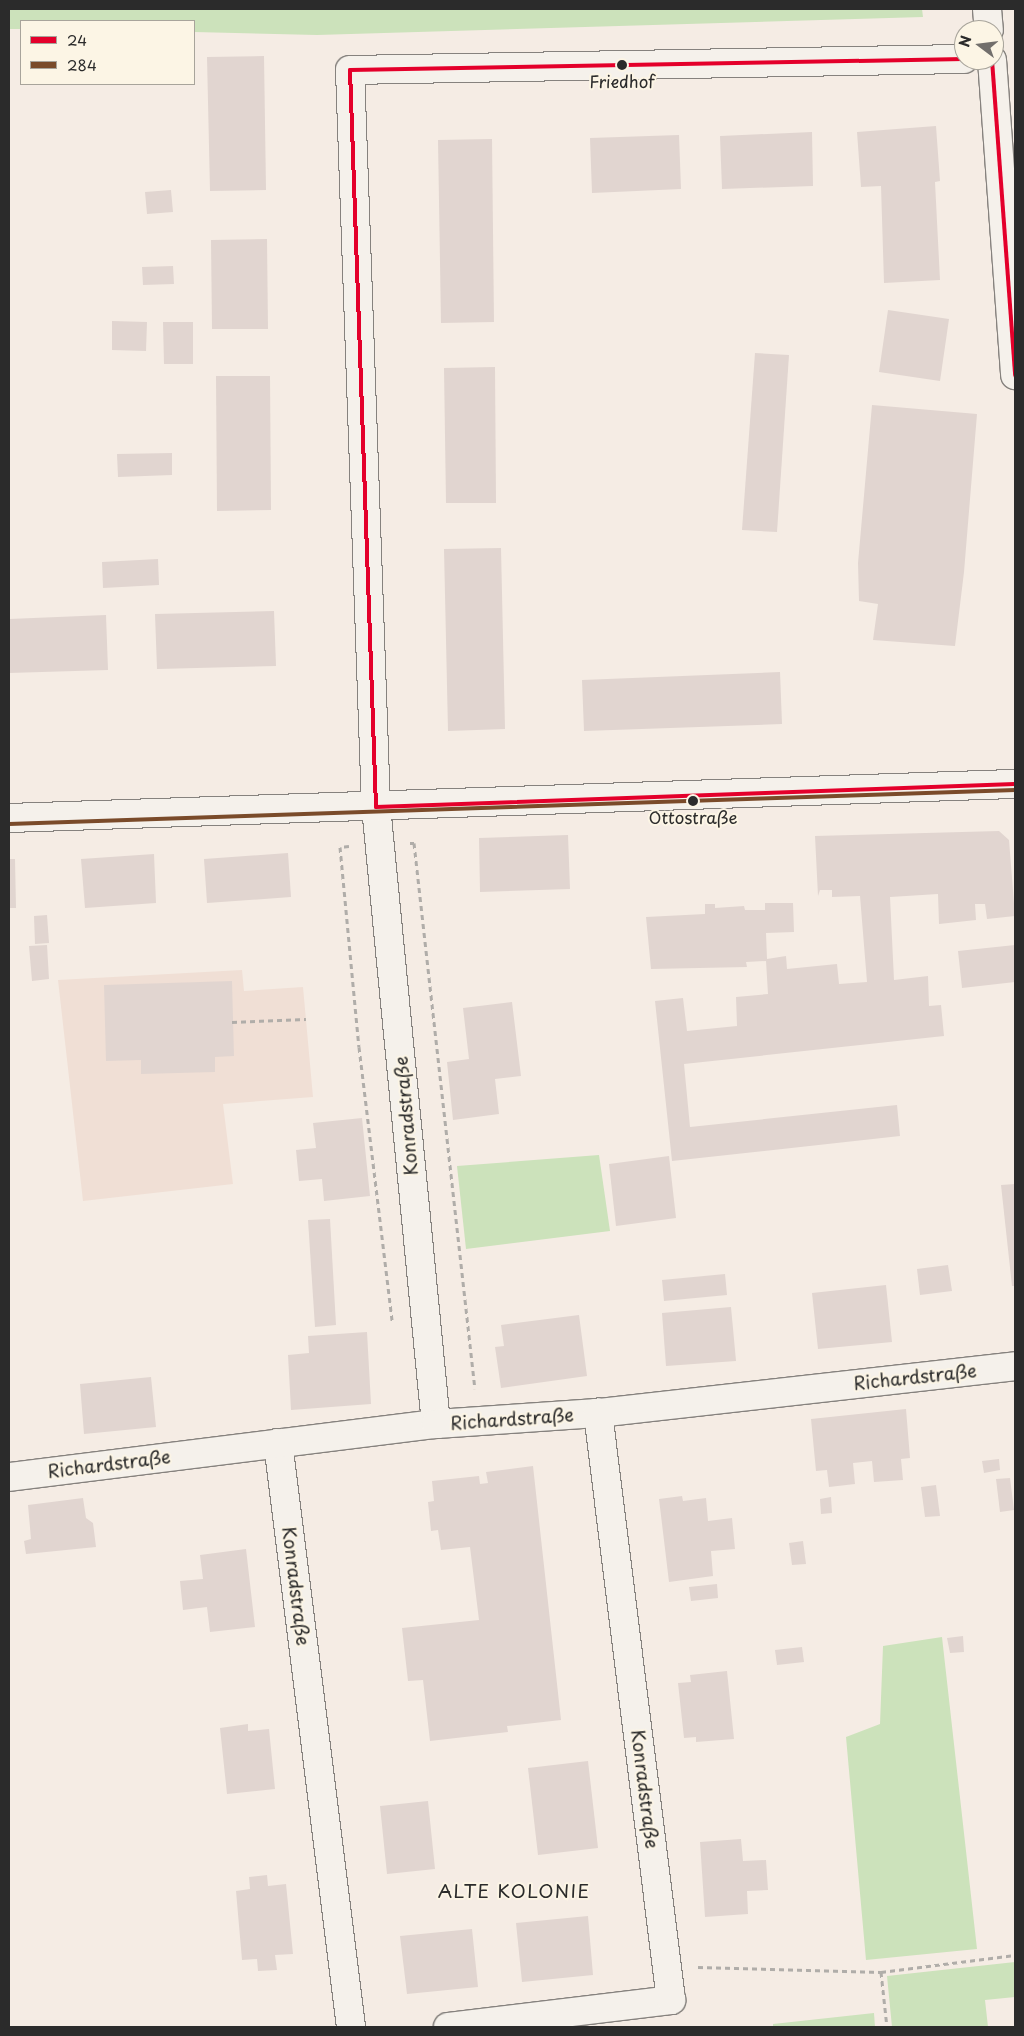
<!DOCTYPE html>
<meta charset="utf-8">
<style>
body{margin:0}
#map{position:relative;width:1024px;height:2036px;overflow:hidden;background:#f5ece4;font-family:"Playpen Sans",sans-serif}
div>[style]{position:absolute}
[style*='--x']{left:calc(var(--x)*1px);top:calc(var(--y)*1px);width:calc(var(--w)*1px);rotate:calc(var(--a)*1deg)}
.built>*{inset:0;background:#f0dfd5}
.green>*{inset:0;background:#cce2bb}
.building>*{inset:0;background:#e1d5d0}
.path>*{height:3px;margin-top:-1.5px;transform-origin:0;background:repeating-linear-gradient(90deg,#b0ada9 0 5px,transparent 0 9px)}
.roads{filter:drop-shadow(1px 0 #86827e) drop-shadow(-1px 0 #86827e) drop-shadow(0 1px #86827e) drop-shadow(0 -1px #86827e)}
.street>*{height:28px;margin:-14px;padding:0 14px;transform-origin:14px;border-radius:14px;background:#f5f1eb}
.secondary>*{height:28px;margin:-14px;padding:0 14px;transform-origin:14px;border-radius:14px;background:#f5f1eb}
.bus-1>*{height:4px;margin:-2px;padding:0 2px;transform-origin:2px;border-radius:2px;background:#e4002b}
.bus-2>*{height:4px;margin:-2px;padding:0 2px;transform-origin:2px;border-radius:2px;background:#7a4b2a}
.dots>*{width:14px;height:14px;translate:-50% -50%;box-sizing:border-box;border:2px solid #fcf5e5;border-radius:50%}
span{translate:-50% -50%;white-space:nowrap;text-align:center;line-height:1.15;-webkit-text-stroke:4px #fcf5e5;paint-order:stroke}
.bus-label{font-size:17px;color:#2b2b2b}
.street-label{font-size:18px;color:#2b2b2b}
.neighbourhood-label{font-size:19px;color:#2b2b2b;letter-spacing:1px}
.frame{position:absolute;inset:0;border:10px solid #2b2b2b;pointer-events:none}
.legend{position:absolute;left:20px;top:20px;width:175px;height:65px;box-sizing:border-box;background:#fcf5e5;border:1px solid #a8a49b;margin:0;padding:6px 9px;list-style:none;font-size:15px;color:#2b2b2b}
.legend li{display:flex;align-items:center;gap:10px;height:25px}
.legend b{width:25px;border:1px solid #a8a49b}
.north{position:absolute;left:954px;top:20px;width:50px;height:50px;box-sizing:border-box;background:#fcf5e5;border:1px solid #a8a49b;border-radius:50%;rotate:285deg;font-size:14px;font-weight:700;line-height:20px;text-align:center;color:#2b2b2b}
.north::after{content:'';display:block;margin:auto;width:18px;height:22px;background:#726f6c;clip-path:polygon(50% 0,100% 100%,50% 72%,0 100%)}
</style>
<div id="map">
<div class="built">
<i style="clip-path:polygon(242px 970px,244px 991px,303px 987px,313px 1097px,223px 1104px,233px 1184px,83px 1201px,58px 980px)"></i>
</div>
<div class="green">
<i style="clip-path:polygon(9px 9px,922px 9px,923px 17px,317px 35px,194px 32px,194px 21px,21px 21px,21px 29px,9px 29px)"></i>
<i style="clip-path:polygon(599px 1155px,610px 1231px,466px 1249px,457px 1166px)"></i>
<i style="clip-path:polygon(942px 1637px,977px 1949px,866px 1960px,846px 1737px,880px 1724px,883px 1646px)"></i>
<i style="clip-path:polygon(1015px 1962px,1015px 1997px,985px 2000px,988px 2027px,892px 2027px,887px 1976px)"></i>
<i style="clip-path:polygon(874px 2013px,875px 2027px,773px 2027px,773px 2024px)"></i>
</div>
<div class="building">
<i style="clip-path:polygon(264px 56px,266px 190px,210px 191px,207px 57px)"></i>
<i style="clip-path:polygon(936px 126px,940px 181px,935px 182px,940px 280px,884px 283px,881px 186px,861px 187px,857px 132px)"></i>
<i style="clip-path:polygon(812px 132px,813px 186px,722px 189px,720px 136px)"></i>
<i style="clip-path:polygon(679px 135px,681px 189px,592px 193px,590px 138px)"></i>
<i style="clip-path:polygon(492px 139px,494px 322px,441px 323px,438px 140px)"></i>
<i style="clip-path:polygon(171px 190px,173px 212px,147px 214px,145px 192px)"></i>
<i style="clip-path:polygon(267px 239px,268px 329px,212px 329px,211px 240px)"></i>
<i style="clip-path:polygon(173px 266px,174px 284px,143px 285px,142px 267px)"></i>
<i style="clip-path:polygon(888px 310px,949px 319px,940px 381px,879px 372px)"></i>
<i style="clip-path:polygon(112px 321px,147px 322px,146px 351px,112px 350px)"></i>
<i style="clip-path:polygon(163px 322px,193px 322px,193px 364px,164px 364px)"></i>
<i style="clip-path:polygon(755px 353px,789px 355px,777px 532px,742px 530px)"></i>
<i style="clip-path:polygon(495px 367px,496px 503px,446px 503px,444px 368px)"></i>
<i style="clip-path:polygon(216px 376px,270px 376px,271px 510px,217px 511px)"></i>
<i style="clip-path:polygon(872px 405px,977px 414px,964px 572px,955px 646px,873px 640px,878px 604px,859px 601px,858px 563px)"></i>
<i style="clip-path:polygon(172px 453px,172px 475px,118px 477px,117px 454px)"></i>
<i style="clip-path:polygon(501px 548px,505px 729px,448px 731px,444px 549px)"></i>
<i style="clip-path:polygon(158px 559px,159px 585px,103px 588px,102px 562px)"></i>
<i style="clip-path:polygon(274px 611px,276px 666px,157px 669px,155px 614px)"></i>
<i style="clip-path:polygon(106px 615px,108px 670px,9px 673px,9px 619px)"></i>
<i style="clip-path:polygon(780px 672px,782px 724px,584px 731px,582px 680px)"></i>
<i style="clip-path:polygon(999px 831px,1009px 840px,1015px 916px,987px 919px,985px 904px,975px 904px,976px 920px,939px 924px,938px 894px,890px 897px,894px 980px,928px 976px,929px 1006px,941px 1005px,944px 1036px,684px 1064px,690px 1127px,897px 1105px,900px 1136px,672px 1161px,655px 1001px,683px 998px,687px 1031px,737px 1026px,736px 997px,768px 994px,766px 961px,746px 962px,747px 967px,651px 969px,646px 917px,705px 914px,705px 904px,715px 904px,715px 908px,744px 906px,745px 910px,765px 910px,765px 903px,793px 903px,794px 932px,766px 933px,767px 959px,786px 956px,787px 969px,837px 964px,839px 984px,867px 982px,860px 896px,832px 897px,832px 890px,820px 890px,818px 896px,815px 836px)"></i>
<i style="clip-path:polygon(568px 835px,570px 889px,480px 892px,479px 838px)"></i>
<i style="clip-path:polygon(288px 853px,291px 897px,207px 903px,204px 859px)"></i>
<i style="clip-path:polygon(154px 854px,156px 903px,85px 908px,81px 859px)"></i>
<i style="clip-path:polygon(9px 859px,15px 859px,16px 908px,9px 908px)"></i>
<i style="clip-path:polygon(47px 915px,49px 943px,35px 944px,34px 916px)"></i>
<i style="clip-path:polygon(47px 945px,49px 979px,32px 981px,29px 946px)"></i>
<i style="clip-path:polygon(1015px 945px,1015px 982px,962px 988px,958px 951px)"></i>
<i style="clip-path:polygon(232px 981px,234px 1056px,215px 1057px,215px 1072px,141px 1074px,141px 1060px,106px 1061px,104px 985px)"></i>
<i style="clip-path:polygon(512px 1002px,521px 1076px,495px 1079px,499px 1114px,453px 1120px,447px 1062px,469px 1059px,463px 1008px)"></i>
<i style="clip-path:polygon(362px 1118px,370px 1196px,324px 1201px,322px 1179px,299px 1181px,296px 1150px,316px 1148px,313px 1123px)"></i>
<i style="clip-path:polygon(669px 1156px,676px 1218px,616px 1226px,609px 1164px)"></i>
<i style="clip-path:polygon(1015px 1184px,1015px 1286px,1012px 1286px,1001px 1185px)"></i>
<i style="clip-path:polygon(330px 1219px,336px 1325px,315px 1327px,308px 1220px)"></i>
<i style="clip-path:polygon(948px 1265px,952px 1291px,920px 1295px,917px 1269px)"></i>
<i style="clip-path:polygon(725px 1274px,727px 1295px,664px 1301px,662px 1280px)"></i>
<i style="clip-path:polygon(886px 1285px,892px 1342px,818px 1349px,812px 1293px)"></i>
<i style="clip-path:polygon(731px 1307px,736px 1361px,666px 1366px,662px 1313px)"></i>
<i style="clip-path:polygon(579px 1315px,587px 1376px,501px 1388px,495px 1347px,504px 1346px,501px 1325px)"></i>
<i style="clip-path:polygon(367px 1332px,371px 1404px,291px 1410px,288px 1355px,309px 1353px,308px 1336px)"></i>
<i style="clip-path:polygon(151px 1377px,156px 1427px,84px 1434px,80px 1384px)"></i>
<i style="clip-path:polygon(906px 1409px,910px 1458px,901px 1459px,903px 1480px,874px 1482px,872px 1461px,853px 1463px,855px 1484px,829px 1487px,827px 1470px,816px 1471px,811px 1419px)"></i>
<i style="clip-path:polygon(999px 1459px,1000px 1470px,984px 1473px,982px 1461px)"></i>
<i style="clip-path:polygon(533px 1466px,561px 1720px,507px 1726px,508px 1732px,430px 1741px,423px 1680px,408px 1681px,402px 1628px,479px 1620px,470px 1547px,441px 1550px,438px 1530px,431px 1531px,428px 1502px,434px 1501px,432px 1481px,479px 1476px,480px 1484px,488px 1483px,486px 1472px)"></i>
<i style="clip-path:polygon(1010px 1478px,1014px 1510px,1000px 1512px,996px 1479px)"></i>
<i style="clip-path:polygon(936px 1485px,940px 1516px,925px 1517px,921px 1487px)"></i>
<i style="clip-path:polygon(682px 1496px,683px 1501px,706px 1498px,708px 1521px,732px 1518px,735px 1549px,711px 1551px,713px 1576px,669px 1582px,659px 1499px)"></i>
<i style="clip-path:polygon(831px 1497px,832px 1513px,821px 1514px,820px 1499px)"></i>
<i style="clip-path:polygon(83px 1498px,86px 1518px,93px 1523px,96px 1547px,26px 1554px,24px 1541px,31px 1539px,28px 1505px)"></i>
<i style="clip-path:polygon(803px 1541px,806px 1564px,792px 1565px,789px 1543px)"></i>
<i style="clip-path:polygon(246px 1549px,255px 1627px,210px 1632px,207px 1607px,183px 1610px,180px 1581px,203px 1579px,200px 1555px)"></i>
<i style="clip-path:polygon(717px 1584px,718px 1598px,691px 1601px,689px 1587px)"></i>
<i style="clip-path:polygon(963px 1636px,964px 1652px,950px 1653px,947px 1638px)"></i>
<i style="clip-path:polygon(802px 1647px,804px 1662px,777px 1665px,775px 1650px)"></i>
<i style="clip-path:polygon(727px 1671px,734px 1739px,696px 1742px,696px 1737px,684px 1738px,678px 1683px,691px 1682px,690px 1675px)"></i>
<i style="clip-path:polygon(248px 1724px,248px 1731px,269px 1729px,275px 1789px,227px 1794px,220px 1728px)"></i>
<i style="clip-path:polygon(588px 1761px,598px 1848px,538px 1855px,528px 1768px)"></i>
<i style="clip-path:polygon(428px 1801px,435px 1869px,387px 1874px,380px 1806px)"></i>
<i style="clip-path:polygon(741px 1839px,743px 1861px,766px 1860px,768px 1890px,747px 1891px,748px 1914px,705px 1917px,700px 1842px)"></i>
<i style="clip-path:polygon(267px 1875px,268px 1886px,286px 1884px,293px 1954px,275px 1955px,277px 1970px,258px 1971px,257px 1959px,242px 1960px,236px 1891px,250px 1889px,249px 1877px)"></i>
<i style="clip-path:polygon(588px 1916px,593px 1975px,522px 1982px,516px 1923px)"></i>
<i style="clip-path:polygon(472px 1929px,478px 1987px,407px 1994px,400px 1936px)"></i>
</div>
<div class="path">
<i style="--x:410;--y:843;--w:4;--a:0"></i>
<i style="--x:414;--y:843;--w:549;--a:83.63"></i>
<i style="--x:349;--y:846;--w:9;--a:174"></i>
<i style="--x:340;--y:847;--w:201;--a:84.6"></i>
<i style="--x:359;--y:1047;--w:276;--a:83.1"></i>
<i style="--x:232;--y:1022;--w:74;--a:-2.3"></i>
<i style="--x:698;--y:1967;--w:183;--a:1.6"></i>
<i style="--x:881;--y:1972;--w:135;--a:-7.2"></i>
<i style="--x:881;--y:1972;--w:55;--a:83.8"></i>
</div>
<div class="roads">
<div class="street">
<i style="--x:987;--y:9;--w:21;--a:85"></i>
<i style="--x:992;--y:60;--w:316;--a:85.8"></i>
<i style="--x:436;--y:1424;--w:620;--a:-95.55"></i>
<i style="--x:376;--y:807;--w:737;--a:-92.02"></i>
<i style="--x:350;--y:70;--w:614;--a:-1.03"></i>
<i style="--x:278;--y:1443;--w:589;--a:82.87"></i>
<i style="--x:9;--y:1477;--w:430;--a:-7.1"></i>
<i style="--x:436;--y:1424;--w:162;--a:-3.9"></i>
<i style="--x:598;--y:1413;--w:420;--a:-6.4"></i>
<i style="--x:448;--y:2027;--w:225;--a:-6.9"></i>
<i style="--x:671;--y:2000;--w:592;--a:-97.09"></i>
</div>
<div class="secondary">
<i style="--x:9;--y:818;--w:1007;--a:-1.94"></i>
</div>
</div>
<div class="bus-1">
<i style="--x:964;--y:59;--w:614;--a:178.97"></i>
<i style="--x:350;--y:70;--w:737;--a:87.98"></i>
<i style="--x:376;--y:807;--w:639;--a:-2.06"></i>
<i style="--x:992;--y:60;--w:316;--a:85.8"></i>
</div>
<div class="bus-2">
<i style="--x:9;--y:824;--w:1007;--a:-1.94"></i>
</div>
<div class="dots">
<i style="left:622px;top:65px;background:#2b2b2b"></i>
<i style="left:693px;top:801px;background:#2b2b2b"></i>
</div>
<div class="bus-label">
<span style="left:622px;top:82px">Friedhof</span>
<span style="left:693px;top:818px">Ottostraße</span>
</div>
<div class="street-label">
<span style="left:406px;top:1116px;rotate:-95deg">Konradstraße</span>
<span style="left:915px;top:1377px;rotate:-6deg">Richardstraße</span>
<span style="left:512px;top:1419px;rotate:-4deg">Richardstraße</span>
<span style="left:109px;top:1464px;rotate:-7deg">Richardstraße</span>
<span style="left:296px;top:1586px;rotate:83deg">Konradstraße</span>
<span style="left:645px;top:1789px;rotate:83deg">Konradstraße</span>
</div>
<div class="neighbourhood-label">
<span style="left:514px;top:1891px">ALTE KOLONIE</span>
</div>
<div class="frame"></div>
<ul class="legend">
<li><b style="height:6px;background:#e4002b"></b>24</li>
<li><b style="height:6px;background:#7a4b2a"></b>284</li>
</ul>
<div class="north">N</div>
</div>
